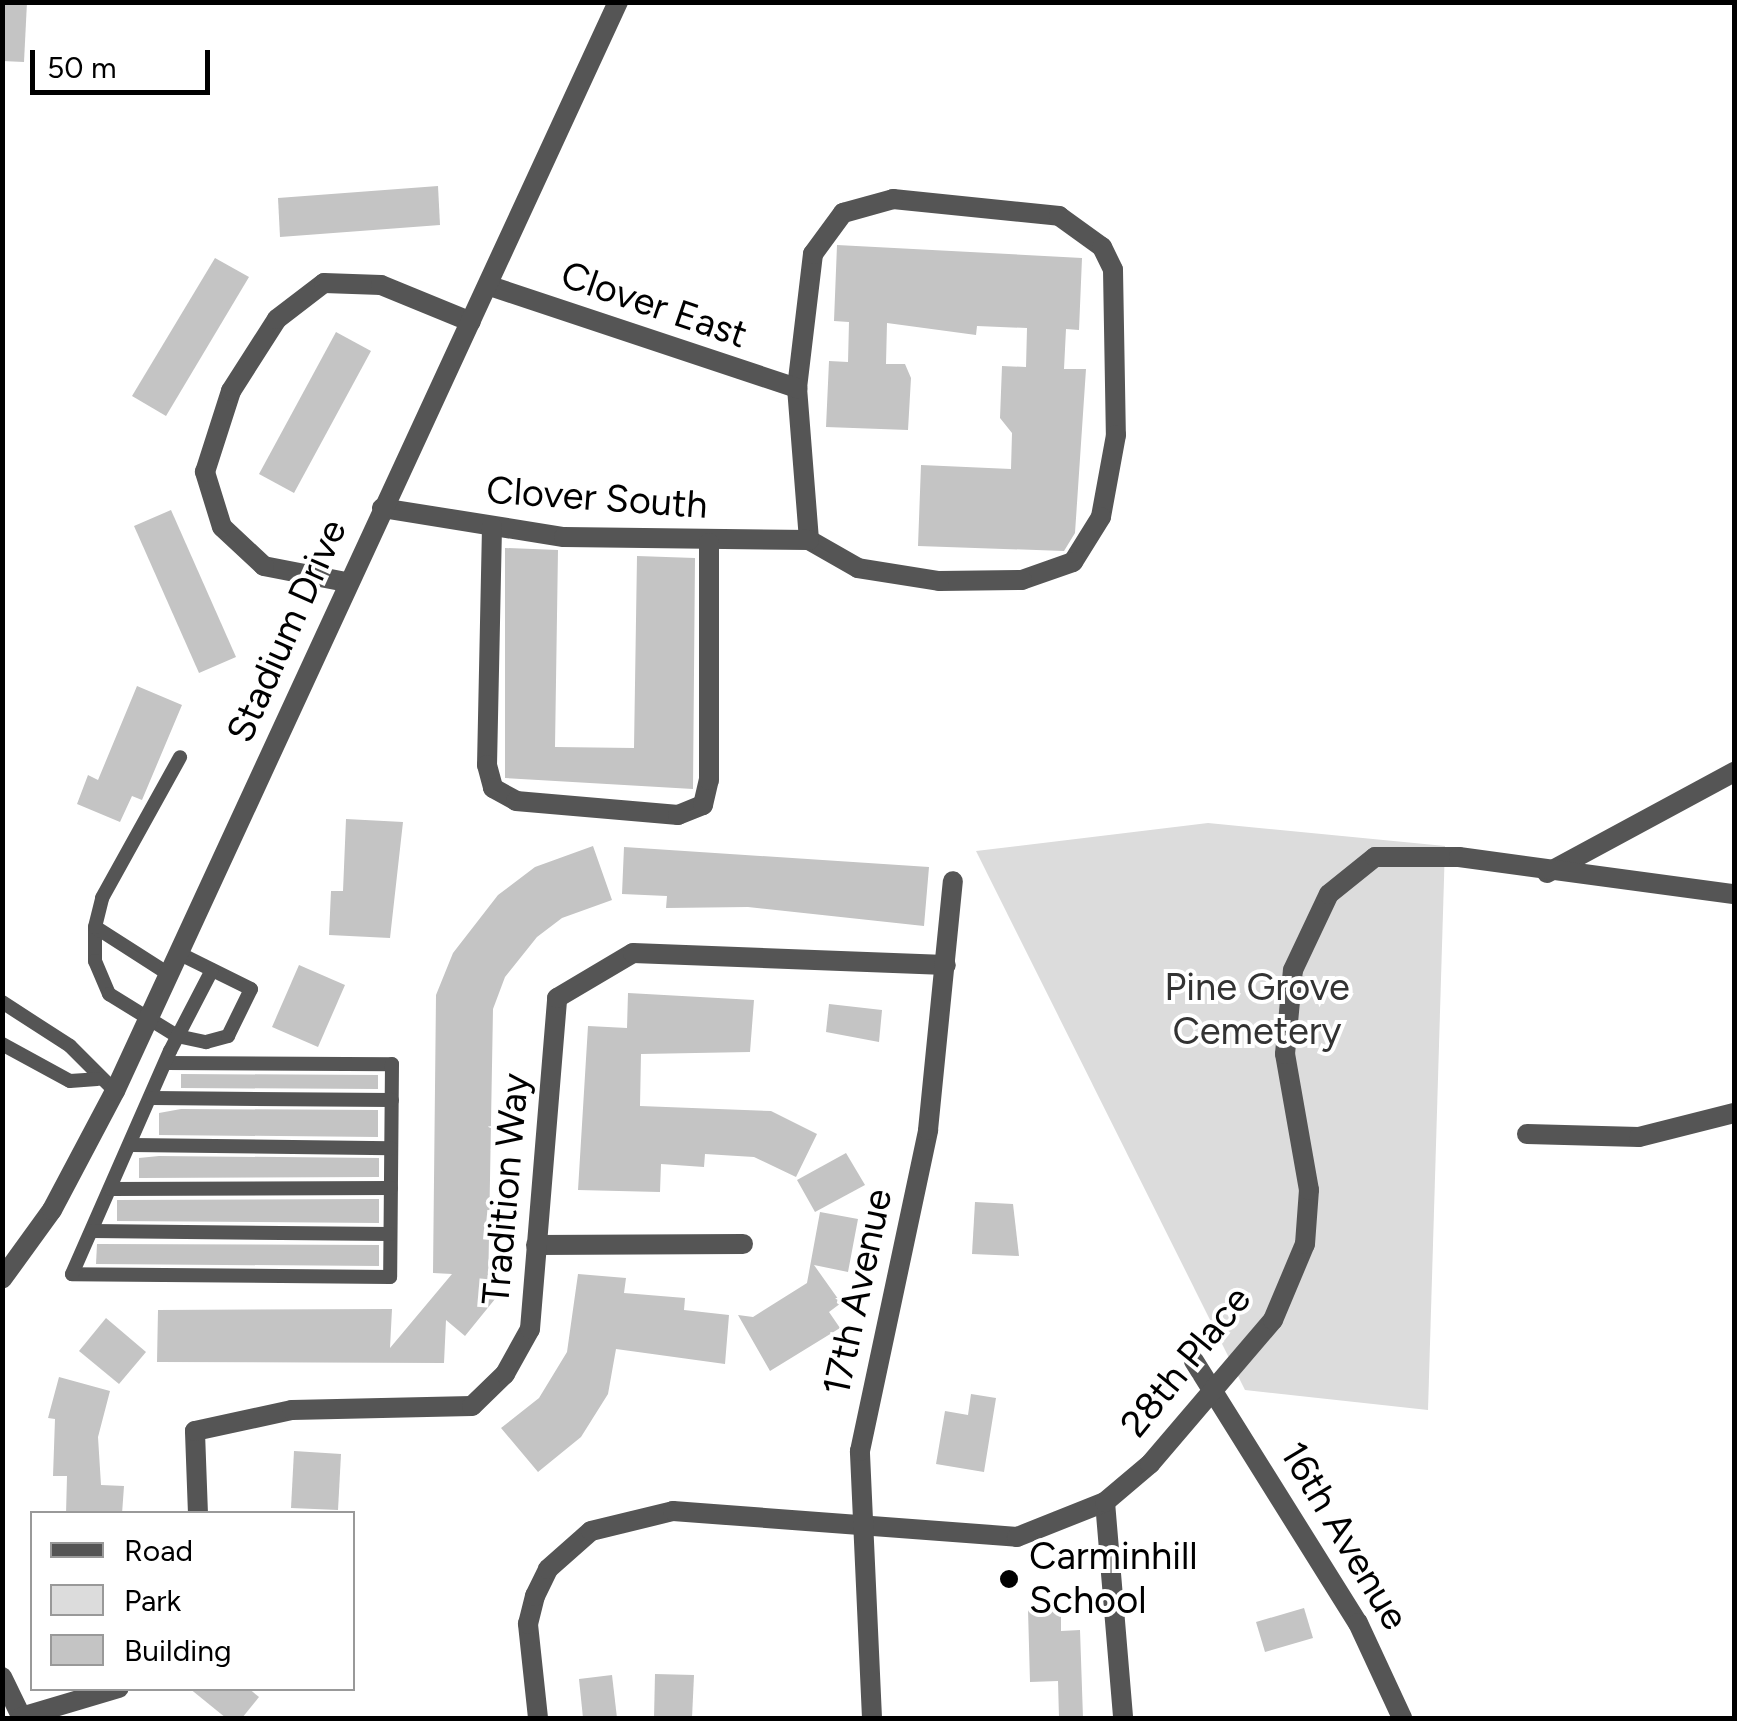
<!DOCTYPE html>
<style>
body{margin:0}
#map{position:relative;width:1737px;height:1721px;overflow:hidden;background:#fff;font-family:Figtree,sans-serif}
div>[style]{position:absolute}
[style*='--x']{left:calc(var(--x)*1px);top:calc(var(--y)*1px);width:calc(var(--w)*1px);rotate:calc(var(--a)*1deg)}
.green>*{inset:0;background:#dcdcdc}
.building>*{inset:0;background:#c4c4c4}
.service>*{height:14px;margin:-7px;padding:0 7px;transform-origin:7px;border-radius:7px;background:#555}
.minor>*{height:20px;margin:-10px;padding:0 10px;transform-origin:10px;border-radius:10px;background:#555}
.tertiary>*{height:20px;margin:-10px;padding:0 10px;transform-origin:10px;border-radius:10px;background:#555}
.dots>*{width:28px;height:28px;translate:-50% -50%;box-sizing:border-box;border:5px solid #fff;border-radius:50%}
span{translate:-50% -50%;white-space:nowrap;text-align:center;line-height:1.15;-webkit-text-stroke:8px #fff;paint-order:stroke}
.street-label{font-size:38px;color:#000}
.park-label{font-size:38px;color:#333}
.poi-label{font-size:38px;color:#000}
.left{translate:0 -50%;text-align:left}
.frame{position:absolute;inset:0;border:5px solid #000;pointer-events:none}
.legend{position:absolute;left:30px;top:1511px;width:325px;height:180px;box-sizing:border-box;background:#fff;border:2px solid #999;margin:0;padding:12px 18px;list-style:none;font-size:30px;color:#000}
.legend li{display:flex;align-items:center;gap:20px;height:50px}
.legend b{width:50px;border:2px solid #999}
.scale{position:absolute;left:30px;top:50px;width:180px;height:45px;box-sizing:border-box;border:5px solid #000;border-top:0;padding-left:12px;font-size:30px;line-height:35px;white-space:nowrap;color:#000;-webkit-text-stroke:8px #fff;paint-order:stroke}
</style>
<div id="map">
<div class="green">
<i style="clip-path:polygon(1208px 823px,1445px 846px,1428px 1410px,1245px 1390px,976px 851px)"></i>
</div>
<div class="building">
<i style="clip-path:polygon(2px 2px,27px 2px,24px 62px,2px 61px)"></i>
<i style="clip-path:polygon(438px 186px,440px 225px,280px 237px,278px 198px)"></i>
<i style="clip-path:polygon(837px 245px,1082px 258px,1079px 330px,1066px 329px,1064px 369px,1086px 369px,1075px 533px,1064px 551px,918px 546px,921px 465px,1011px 469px,1012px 433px,1000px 418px,1002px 366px,1026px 367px,1027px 328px,977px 326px,976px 335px,887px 323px,886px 364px,905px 364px,911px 378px,908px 430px,826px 427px,829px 361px,848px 362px,849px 322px,834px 321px)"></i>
<i style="clip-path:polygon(215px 258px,249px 277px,166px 416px,132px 396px)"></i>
<i style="clip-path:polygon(336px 332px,371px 351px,294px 493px,259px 474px)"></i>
<i style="clip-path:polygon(171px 510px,236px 657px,199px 673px,134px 526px)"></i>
<i style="clip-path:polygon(505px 548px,558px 550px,555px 747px,634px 748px,637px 556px,695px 558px,693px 789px,505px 778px)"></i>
<i style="clip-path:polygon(137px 686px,182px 705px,142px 800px,132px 796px,120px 822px,77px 804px,88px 775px,98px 780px)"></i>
<i style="clip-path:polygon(346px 819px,403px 822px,390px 938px,329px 935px,331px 891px,343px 891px)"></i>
<i style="clip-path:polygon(593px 846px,612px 900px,562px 918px,537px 937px,505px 977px,493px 1009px,488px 1293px,495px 1299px,465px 1336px,446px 1320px,444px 1363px,157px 1362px,158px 1310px,392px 1309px,390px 1348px,452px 1274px,433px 1273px,436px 995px,453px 953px,498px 895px,535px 867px)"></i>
<i style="clip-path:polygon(624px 847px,929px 867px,924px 926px,748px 907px,666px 908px,667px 896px,622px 894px)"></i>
<i style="clip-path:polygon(299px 965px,345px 985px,318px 1047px,272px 1027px)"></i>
<i style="clip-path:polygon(628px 993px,754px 1000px,750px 1052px,641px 1054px,640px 1106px,771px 1111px,817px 1134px,796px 1177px,754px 1157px,705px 1154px,704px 1167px,661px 1164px,660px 1192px,578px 1190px,588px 1026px,627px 1028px)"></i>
<i style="clip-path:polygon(829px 1004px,882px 1010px,879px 1042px,826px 1032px)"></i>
<i style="clip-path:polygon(181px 1074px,378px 1075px,378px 1089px,181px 1088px)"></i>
<i style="clip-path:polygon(181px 1109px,378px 1110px,378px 1137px,159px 1135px,159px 1113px)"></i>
<i style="clip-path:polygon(846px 1153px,865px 1185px,815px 1212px,797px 1180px)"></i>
<i style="clip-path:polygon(159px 1156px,379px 1158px,379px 1177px,139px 1178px,139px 1158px)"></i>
<i style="clip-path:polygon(117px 1200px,379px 1199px,379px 1223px,117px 1221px)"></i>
<i style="clip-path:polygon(975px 1202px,1013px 1204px,1019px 1256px,972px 1254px)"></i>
<i style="clip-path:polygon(820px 1212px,858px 1219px,848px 1272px,814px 1265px,841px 1303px,829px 1312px,840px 1328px,770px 1371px,738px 1315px,753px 1317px,807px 1283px)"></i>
<i style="clip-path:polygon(97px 1244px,379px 1245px,379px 1266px,96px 1264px)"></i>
<i style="clip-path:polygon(578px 1274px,626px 1278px,624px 1293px,685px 1298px,684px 1310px,729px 1315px,725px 1364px,616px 1349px,608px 1394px,581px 1437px,538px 1472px,501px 1428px,539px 1398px,567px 1352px)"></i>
<i style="clip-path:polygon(106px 1318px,146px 1352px,119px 1384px,79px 1351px)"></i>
<i style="clip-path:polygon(59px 1377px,110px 1391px,98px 1437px,101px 1485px,124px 1486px,122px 1514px,66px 1514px,67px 1476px,53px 1476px,55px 1419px,48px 1418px)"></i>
<i style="clip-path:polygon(971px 1394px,996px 1398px,984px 1472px,936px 1464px,945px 1411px,968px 1415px)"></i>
<i style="clip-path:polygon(294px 1451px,341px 1454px,338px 1510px,291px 1508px)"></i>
<i style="clip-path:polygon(1304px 1608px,1313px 1638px,1265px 1652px,1256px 1622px)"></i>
<i style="clip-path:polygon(1061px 1609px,1061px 1631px,1080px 1630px,1083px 1718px,1059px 1718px,1058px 1681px,1030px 1682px,1028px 1610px)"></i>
<i style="clip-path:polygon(655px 1674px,694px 1675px,692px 1718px,654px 1718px)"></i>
<i style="clip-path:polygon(612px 1675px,617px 1718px,583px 1718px,579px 1679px)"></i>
<i style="clip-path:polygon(189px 1688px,248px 1688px,259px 1697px,242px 1718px,226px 1718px)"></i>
</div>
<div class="service">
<i style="--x:95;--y:927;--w:34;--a:90"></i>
<i style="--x:95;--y:961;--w:36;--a:67"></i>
<i style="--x:109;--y:994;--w:80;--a:31.7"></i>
<i style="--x:177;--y:1036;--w:30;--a:12"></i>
<i style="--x:206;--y:1042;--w:23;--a:-15"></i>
<i style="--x:228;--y:1036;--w:52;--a:-63.9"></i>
<i style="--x:251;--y:989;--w:81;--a:-153.7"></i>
<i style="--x:167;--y:973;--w:85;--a:-147.4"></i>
<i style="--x:95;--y:927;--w:30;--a:-76"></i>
<i style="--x:102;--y:898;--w:161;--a:-61"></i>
<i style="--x:2;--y:1002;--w:81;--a:32.9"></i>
<i style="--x:70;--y:1046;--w:64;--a:45"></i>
<i style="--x:2;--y:1044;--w:77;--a:28.6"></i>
<i style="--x:70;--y:1081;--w:27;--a:-4"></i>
<i style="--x:167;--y:1063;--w:225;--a:0.3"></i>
<i style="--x:392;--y:1064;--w:213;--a:90.5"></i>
<i style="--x:390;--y:1277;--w:318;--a:-179.5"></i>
<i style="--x:72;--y:1274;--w:244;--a:-66.3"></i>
<i style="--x:170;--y:1051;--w:91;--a:-62.6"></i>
<i style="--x:153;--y:1098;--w:239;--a:0.5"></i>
<i style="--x:132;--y:1145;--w:259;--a:0.7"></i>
<i style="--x:111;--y:1189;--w:280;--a:-0.2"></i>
<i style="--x:92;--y:1231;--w:298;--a:0.6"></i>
</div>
<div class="minor">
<i style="--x:893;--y:199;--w:167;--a:5.8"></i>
<i style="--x:1059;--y:216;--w:53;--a:35.8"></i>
<i style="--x:1102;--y:247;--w:25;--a:64"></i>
<i style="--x:1113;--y:270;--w:165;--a:89"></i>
<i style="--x:1116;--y:435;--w:83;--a:100.4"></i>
<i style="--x:1101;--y:517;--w:53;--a:121.9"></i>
<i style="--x:1073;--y:562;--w:54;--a:160.6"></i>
<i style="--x:1022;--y:580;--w:83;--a:179.3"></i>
<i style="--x:939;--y:581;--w:82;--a:-170.9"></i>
<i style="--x:858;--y:568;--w:56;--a:-150.3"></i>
<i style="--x:809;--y:540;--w:152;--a:-94.5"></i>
<i style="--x:797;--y:388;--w:135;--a:-83.2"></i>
<i style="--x:813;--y:254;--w:51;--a:-53.8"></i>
<i style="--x:843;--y:213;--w:52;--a:-15.6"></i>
<i style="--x:490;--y:286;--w:324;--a:18.4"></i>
<i style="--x:382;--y:508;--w:184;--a:9.1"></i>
<i style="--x:564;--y:537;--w:245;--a:0.7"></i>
<i style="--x:492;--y:527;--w:238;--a:91.2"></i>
<i style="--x:487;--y:765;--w:24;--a:75"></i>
<i style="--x:493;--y:788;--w:26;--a:29"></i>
<i style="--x:516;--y:801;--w:163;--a:4.9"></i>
<i style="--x:678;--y:815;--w:27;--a:-22"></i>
<i style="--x:703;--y:805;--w:26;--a:-77"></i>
<i style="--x:709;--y:780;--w:237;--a:-90"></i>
<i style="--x:346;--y:582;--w:84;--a:-169"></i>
<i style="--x:264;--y:566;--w:57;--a:-137.1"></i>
<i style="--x:222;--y:527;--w:58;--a:-107.2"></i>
<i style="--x:205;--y:472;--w:85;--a:-72.2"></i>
<i style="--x:231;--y:391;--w:85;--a:-57.4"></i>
<i style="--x:277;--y:319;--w:59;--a:-37.5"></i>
<i style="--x:324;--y:283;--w:57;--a:2"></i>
<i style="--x:381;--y:285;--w:97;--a:22.3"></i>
<i style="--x:1547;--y:873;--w:213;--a:-28.4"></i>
<i style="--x:1527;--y:1134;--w:112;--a:1.5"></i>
<i style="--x:1639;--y:1137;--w:98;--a:-14.2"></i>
<i style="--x:536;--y:1245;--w:207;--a:-0.3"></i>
<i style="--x:1194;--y:1361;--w:309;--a:58"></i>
<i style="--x:1358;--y:1623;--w:105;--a:65.1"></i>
<i style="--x:1105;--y:1502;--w:217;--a:85.2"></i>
<i style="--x:198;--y:1514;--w:83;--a:-92.1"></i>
<i style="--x:195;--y:1431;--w:99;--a:-12.2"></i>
<i style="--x:292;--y:1410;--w:180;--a:-1.3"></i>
<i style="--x:472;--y:1406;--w:46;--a:-44.1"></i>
<i style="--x:505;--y:1374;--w:51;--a:-60.9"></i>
<i style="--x:530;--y:1329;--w:332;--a:-85.3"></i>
<i style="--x:557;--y:998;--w:88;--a:-30.6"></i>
<i style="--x:633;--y:953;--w:313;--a:2.2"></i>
<i style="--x:2;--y:1677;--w:46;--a:64"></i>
<i style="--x:21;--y:1717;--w:102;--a:-16.5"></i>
<i style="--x:538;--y:1718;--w:95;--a:-96.1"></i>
<i style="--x:528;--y:1624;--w:29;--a:-76"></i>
<i style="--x:535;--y:1596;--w:30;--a:-64"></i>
<i style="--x:548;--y:1569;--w:57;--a:-41.5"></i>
<i style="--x:591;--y:1531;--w:84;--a:-13.7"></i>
<i style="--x:673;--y:1511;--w:345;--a:4.3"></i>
<i style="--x:1017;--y:1537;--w:95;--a:-21.7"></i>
<i style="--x:1105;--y:1502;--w:59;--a:-40.2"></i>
<i style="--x:1150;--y:1464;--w:189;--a:-49.5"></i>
<i style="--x:1273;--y:1320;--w:82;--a:-67.2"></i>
<i style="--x:1305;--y:1244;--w:54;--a:-85.8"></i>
<i style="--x:1309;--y:1190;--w:138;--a:-100"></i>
<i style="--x:1285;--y:1054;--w:84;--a:-84.6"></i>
<i style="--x:1293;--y:970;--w:84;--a:-64.7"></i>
<i style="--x:1329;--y:894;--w:59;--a:-38.8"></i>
<i style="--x:1375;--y:857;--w:84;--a:0"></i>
<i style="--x:1459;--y:857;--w:277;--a:7.7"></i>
<i style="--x:872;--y:1718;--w:267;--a:-92.6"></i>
<i style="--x:860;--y:1451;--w:328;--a:-78"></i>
<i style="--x:928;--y:1130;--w:250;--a:-84.3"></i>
</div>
<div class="tertiary">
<i style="--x:2;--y:1279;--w:85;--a:-54.1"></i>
<i style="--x:52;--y:1210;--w:135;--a:-62.1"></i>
<i style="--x:115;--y:1091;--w:1200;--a:-65.21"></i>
</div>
<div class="dots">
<i style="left:1009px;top:1579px;background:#000"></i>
</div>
<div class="street-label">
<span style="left:654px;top:305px;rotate:19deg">Clover East</span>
<span style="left:597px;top:498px;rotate:4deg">Clover South</span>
<span style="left:287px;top:631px;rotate:-66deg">Stadium Drive</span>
<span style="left:506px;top:1189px;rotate:-85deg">Tradition Way</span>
<span style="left:858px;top:1292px;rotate:-78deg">17th Avenue</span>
<span style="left:1186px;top:1362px;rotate:-51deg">28th Place</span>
<span style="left:1344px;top:1536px;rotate:59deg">16th Avenue</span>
</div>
<div class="park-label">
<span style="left:1257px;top:1010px">Pine Grove<br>Cemetery</span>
</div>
<div class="poi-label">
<span class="left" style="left:1029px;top:1579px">Carminhill<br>School</span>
</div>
<div class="frame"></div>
<ul class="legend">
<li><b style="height:12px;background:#555"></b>Road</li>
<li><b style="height:28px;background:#dcdcdc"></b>Park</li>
<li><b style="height:28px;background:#c4c4c4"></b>Building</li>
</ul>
<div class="scale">50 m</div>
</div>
